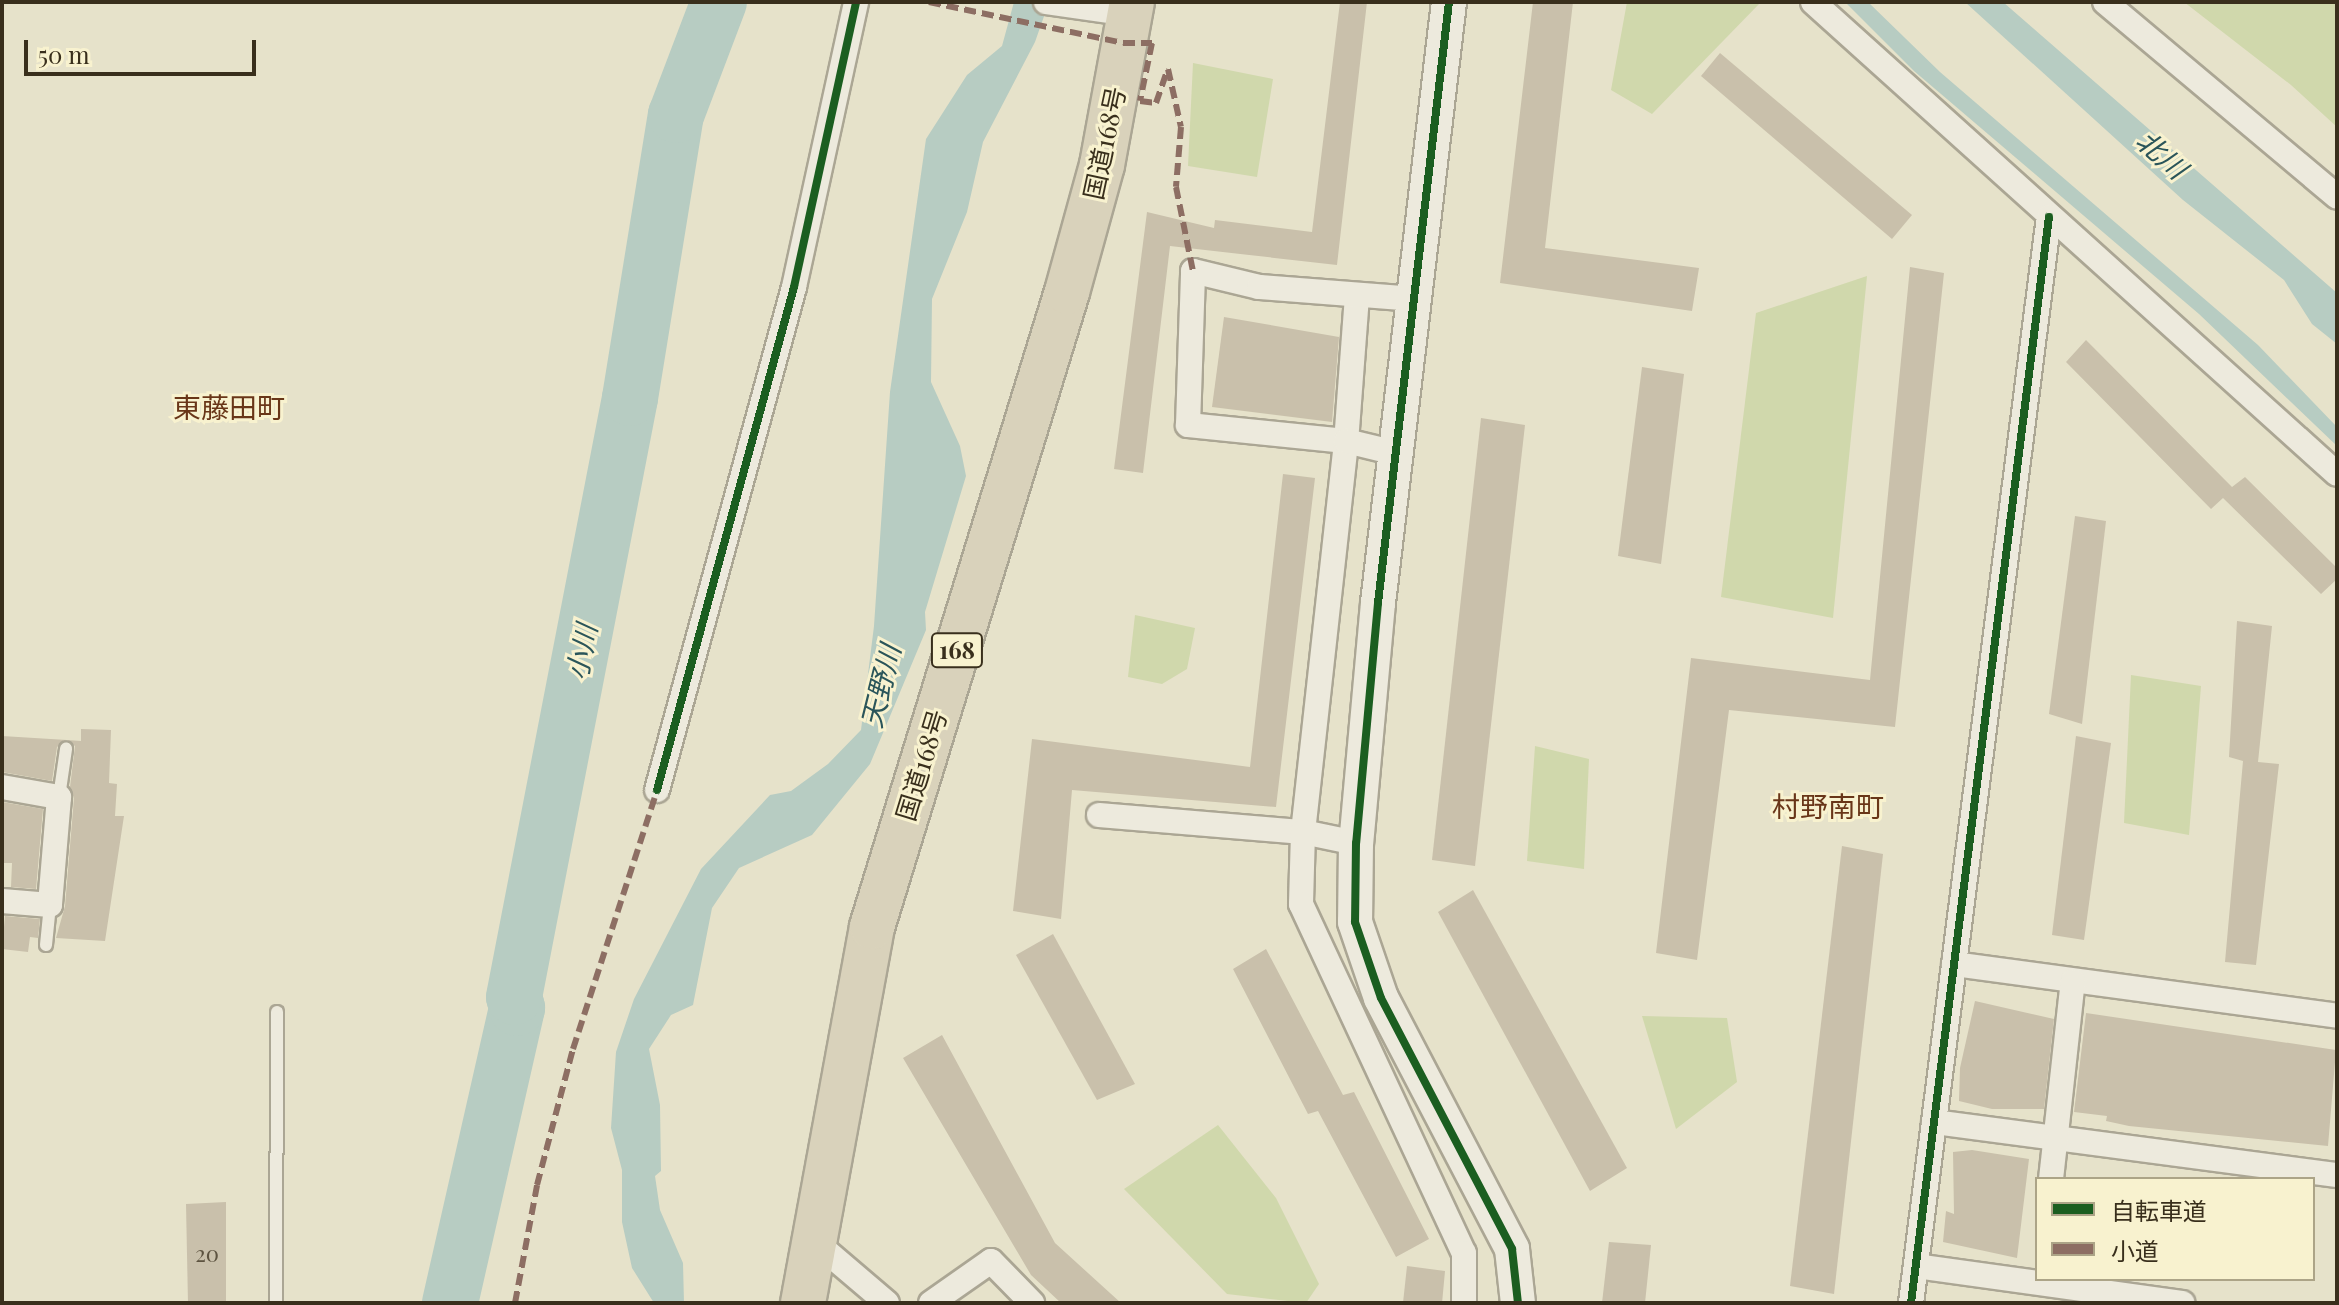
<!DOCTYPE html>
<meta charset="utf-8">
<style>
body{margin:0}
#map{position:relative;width:2339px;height:1305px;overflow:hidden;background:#e6e2ca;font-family:"Playfair Display","Noto Sans JP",serif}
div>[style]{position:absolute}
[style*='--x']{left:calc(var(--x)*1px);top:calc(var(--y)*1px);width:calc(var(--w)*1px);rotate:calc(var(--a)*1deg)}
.green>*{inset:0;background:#d0d8ac}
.water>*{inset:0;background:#b7ccc2}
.river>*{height:56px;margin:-28px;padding:0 28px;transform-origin:28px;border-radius:28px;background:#b7ccc2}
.building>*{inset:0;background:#c9c0ab}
.roads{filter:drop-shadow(2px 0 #aba694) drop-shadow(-2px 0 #aba694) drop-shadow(0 2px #aba694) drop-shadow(0 -2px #aba694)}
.lane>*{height:12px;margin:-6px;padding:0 6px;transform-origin:6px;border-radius:6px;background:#edeadd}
.street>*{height:24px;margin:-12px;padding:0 12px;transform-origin:12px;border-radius:12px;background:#edeadd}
.secondary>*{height:34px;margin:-17px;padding:0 17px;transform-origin:17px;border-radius:17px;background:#edeadd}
.highway>*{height:44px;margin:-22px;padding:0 22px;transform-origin:22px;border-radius:22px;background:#d9d2bb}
.quiet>*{height:6px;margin-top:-3px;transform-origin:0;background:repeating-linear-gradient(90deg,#8d6e63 0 12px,transparent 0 18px)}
.cycleway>*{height:8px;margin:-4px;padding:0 4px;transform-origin:4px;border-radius:4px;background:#1b5e20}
span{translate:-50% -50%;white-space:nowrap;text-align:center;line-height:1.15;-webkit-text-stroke:6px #f8f2cf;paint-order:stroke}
.number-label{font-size:22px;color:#5d5340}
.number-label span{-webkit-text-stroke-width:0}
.shield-label span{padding:2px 6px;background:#f8f2cf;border:2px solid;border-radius:6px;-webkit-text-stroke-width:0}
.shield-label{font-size:24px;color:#392f1c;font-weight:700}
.street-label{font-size:26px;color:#392f1c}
.water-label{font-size:28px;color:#2a555a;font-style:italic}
.neighbourhood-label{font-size:28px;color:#693618}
.frame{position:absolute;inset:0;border:4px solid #392f1c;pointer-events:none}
.legend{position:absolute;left:2035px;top:1177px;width:280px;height:104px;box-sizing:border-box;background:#f8f2cf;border:2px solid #aca487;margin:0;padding:10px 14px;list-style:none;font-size:24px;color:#392f1c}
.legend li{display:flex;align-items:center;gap:16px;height:40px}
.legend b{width:40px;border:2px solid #aca487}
.scale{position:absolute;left:24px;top:40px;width:232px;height:36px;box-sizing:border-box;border:4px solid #392f1c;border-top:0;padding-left:10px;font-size:24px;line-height:28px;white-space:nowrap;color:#392f1c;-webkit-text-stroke:6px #f8f2cf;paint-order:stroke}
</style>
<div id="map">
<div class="green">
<i style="clip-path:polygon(1627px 2px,1761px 2px,1652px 114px,1611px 90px)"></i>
<i style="clip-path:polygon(2184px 2px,2337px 2px,2337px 127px,2291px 85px)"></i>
<i style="clip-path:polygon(1193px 63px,1273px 79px,1257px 177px,1188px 166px)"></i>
<i style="clip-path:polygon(1867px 276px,1833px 618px,1721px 597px,1756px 313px)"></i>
<i style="clip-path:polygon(1135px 615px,1195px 628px,1187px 669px,1162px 684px,1128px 677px)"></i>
<i style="clip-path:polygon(2131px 675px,2201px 686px,2189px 835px,2124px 823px)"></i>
<i style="clip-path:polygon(1535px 746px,1589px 759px,1584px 869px,1527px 861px)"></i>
<i style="clip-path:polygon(1642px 1016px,1727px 1018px,1737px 1082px,1676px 1129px)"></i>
<i style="clip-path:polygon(1218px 1125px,1276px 1198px,1319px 1284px,1306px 1303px,1227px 1294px,1124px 1189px)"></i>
</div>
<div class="water">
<i style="clip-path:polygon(1014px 2px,1049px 2px,1035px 42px,983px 142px,967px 212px,932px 299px,931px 382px,960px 446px,966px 476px,925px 612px,926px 630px,870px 764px,812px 835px,739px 868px,712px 908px,693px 1005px,671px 1015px,649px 1049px,660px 1105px,661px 1171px,655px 1176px,660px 1210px,683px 1263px,684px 1303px,654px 1303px,632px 1268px,622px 1222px,622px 1170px,611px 1128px,616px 1052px,634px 999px,701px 869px,770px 795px,791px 791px,828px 764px,861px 730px,874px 626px,890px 392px,926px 139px,967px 75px,1002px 46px)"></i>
<i style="clip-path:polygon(1845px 2px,1868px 2px,1940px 72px,2258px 345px,2337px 427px,2337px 446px,2199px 314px,1914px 71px)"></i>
<i style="clip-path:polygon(1965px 2px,2003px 2px,2337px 293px,2337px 344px,2312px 324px,2284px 280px,2183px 200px)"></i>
</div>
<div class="river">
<i style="--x:450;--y:1303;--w:303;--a:-77.2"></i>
<i style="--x:517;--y:1008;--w:11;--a:-105"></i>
<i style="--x:514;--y:997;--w:610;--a:-79.04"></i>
<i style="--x:630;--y:398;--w:287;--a:-80.8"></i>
<i style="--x:676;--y:115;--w:121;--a:-69.2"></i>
</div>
<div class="building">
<i style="clip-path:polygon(1340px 2px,1367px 2px,1337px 265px,1170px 246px,1143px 473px,1114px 469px,1147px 212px,1214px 228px,1215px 220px,1312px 232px)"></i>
<i style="clip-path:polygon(1533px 2px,1573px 2px,1545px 248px,1699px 268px,1692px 311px,1500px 283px)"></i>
<i style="clip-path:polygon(1720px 53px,1912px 215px,1892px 239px,1701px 76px)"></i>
<i style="clip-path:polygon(1910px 267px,1944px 273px,1895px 727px,1729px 710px,1697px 960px,1656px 953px,1691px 658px,1870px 680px)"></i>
<i style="clip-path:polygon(1224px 317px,1339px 337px,1332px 422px,1212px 407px)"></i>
<i style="clip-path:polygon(2086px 340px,2232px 487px,2245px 477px,2337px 568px,2337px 579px,2321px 594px,2223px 498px,2211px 509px,2066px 362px)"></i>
<i style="clip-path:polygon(1642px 367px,1684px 374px,1661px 564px,1618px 556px)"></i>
<i style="clip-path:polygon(1481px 418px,1525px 425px,1475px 866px,1432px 860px)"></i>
<i style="clip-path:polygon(1283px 474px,1315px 478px,1276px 807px,1072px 790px,1061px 919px,1013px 911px,1032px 739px,1250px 767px)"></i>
<i style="clip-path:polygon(2075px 516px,2106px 521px,2082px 724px,2049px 714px)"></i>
<i style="clip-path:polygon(2237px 621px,2272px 626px,2258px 762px,2279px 764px,2256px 965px,2225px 962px,2243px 761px,2229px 757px)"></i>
<i style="clip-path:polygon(81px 729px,111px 730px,109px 783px,117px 784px,115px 816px,124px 816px,105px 941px,56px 938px,65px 906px,74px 798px,70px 787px,75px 746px,67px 740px,81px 741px)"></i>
<i style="clip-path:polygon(2px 736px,67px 740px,57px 747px,52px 781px,2px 772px)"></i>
<i style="clip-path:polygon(2076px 736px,2111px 743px,2084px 940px,2052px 935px)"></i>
<i style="clip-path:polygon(2px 802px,43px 809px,36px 889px,11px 887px,12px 863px,2px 863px)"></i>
<i style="clip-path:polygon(1842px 846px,1883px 854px,1834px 1294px,1790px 1286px)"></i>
<i style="clip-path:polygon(1473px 890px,1627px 1168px,1590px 1191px,1438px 912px)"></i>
<i style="clip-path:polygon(5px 916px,40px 919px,38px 938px,30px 937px,28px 952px,2px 949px)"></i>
<i style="clip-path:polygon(1053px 934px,1135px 1084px,1097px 1100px,1016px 955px)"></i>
<i style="clip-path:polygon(1266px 949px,1343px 1095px,1354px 1092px,1429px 1239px,1396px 1257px,1318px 1111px,1308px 1114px,1233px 969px)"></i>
<i style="clip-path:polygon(1975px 1001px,2054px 1019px,2044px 1109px,1992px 1109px,1959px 1101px,1960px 1068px)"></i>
<i style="clip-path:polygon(2086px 1013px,2336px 1050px,2328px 1146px,2129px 1126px,2106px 1121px,2107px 1116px,2074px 1112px)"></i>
<i style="clip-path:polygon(942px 1035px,1055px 1243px,1121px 1303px,1061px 1303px,1031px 1275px,903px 1058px)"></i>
<i style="clip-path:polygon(1972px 1150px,2029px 1159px,2017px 1258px,1943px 1242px,1946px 1211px,1954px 1214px,1953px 1152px)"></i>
<i style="clip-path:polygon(226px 1202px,226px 1303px,188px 1303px,186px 1204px)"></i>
<i style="clip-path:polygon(1609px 1242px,1651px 1245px,1645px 1303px,1602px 1303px)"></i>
<i style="clip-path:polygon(1407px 1266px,1445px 1271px,1442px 1303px,1403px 1303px)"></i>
</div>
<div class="roads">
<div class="lane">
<i style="--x:59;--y:797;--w:49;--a:-81.7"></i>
<i style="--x:46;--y:945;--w:40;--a:-84.3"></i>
<i style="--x:276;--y:1303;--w:291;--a:-89.8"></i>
</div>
<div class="street">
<i style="--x:1046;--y:2;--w:84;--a:8.2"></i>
<i style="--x:1813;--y:2;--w:705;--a:42.01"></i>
<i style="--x:2105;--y:2;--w:303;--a:40"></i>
<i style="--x:1357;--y:296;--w:145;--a:94.3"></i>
<i style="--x:1346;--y:441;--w:159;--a:-174.2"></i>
<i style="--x:1188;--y:425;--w:154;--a:-88.1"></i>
<i style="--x:1193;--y:271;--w:68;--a:13.6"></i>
<i style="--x:1259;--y:287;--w:157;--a:4.4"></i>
<i style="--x:2;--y:787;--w:58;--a:10"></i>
<i style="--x:59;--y:797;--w:108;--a:94.8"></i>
<i style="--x:50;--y:905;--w:48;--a:-175.2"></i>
<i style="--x:657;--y:790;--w:521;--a:-74.76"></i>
<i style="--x:794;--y:287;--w:292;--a:-77.7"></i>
<i style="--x:1099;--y:815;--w:205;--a:4.8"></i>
<i style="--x:1303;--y:832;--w:393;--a:-83.7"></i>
<i style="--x:1346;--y:441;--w:51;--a:13.5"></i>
<i style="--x:1356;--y:843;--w:54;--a:-168.3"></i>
<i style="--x:1303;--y:832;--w:72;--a:91.6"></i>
<i style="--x:1301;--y:904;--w:385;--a:65"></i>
<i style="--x:1464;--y:1253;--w:50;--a:90"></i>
<i style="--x:1954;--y:964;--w:387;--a:7.7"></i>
<i style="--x:1934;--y:1122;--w:406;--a:7.5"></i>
<i style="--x:2051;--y:1179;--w:199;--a:-83.7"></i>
<i style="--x:813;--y:1240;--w:97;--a:40.4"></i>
<i style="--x:1916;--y:1266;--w:269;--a:7.9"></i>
<i style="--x:931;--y:1303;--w:73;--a:-35"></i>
<i style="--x:991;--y:1261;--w:59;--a:45.7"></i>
<i style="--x:1911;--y:1303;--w:1095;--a:-82.76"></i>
</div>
<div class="secondary">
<i style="--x:1449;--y:2;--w:605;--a:96.74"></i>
<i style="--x:1378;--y:603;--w:241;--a:95.2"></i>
<i style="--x:1356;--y:843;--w:79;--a:90.7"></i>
<i style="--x:1355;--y:922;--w:80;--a:71.1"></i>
<i style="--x:1381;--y:998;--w:283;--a:62.4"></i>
<i style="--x:1512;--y:1249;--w:54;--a:83.7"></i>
</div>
<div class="highway">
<i style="--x:803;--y:1303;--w:382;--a:-79.6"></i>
<i style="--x:872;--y:927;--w:664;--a:-72.93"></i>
<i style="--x:1067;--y:292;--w:132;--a:-74.6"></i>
<i style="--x:1102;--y:165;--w:166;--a:-79.6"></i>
</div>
</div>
<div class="quiet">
<i style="--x:929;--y:2;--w:198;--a:11.9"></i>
<i style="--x:1123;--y:43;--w:29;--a:0"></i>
<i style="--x:1152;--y:43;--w:59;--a:101.7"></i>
<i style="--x:1140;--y:101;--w:16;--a:7"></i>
<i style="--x:1156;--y:103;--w:36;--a:-71"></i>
<i style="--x:1168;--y:69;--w:59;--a:77.4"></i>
<i style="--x:1181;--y:127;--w:60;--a:94.8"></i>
<i style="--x:1176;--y:187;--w:86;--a:78.6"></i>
<i style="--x:515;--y:1303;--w:120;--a:-79.4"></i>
<i style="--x:537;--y:1185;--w:141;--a:-75.2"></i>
<i style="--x:573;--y:1049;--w:272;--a:-72"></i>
</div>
<div class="cycleway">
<i style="--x:1449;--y:2;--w:605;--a:96.74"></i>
<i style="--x:1378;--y:603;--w:241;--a:95.2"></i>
<i style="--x:1356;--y:843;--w:79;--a:90.7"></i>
<i style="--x:1355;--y:922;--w:80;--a:71.1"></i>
<i style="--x:1381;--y:998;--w:283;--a:62.4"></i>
<i style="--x:1512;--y:1249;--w:54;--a:83.7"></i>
<i style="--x:657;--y:790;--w:521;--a:-74.76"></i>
<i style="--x:794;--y:287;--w:292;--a:-77.7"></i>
<i style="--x:1911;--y:1303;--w:1095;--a:-82.76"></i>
</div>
<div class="number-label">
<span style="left:207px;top:1254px">20</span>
</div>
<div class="shield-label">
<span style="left:957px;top:650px">168</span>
</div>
<div class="street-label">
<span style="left:1104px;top:143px;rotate:-78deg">国道168号</span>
<span style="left:921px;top:765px;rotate:-73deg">国道168号</span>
</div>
<div class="water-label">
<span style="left:2162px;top:154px;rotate:41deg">北川</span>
<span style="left:581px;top:652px;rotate:-79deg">小川</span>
<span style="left:880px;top:686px;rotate:-76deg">天野川</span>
</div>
<div class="neighbourhood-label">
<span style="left:229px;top:407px">東藤田町</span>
<span style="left:1828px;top:806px">村野南町</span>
</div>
<div class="frame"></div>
<ul class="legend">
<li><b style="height:10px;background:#1b5e20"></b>自転車道</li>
<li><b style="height:10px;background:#8d6e63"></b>小道</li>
</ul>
<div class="scale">50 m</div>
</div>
